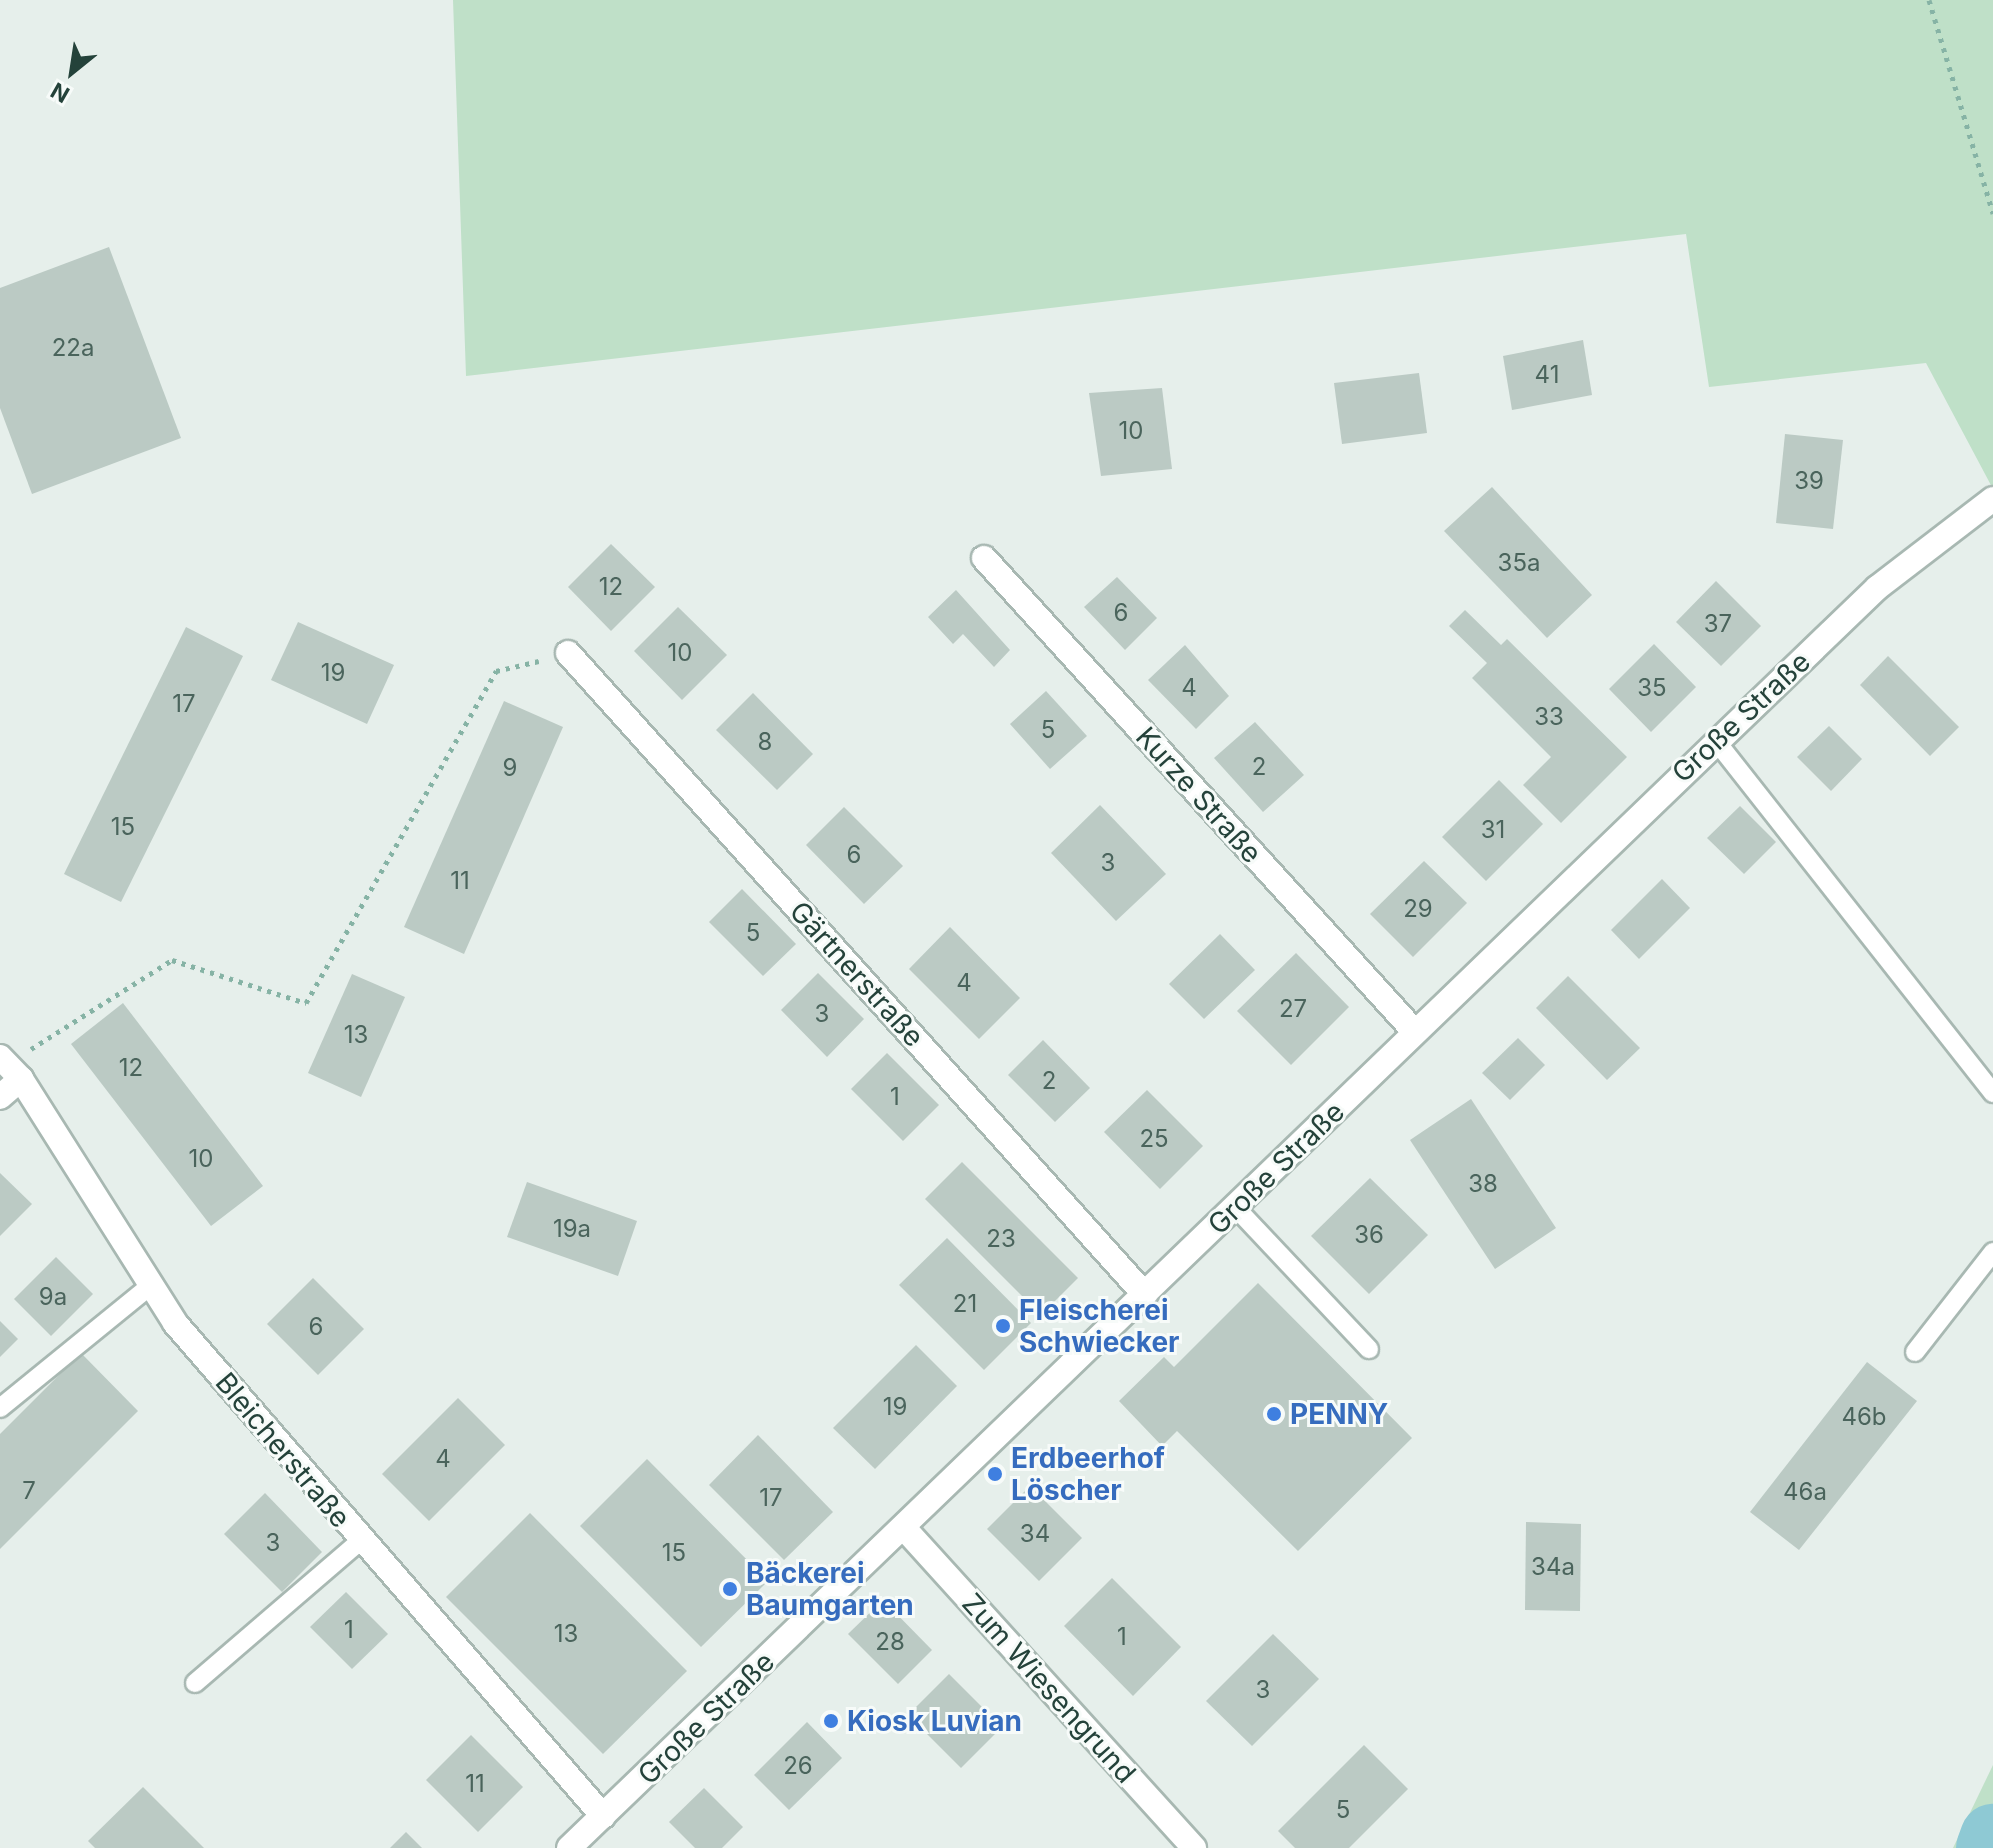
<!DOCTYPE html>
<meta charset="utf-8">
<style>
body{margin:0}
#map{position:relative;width:1993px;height:1848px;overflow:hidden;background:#e6efeb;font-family:Inter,sans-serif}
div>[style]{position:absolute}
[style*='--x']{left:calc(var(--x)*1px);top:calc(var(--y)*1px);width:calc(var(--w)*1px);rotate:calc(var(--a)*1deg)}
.green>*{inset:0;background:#bfe0c8}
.river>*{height:66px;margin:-33px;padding:0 33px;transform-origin:33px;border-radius:33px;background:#8ec9d4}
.building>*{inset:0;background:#bbcac4}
.path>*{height:5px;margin-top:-2.5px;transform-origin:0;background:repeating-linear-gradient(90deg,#86b3a5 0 4px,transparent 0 10px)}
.roads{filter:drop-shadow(2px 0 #a8b8b2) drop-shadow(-2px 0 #a8b8b2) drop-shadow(0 2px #a8b8b2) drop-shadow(0 -2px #a8b8b2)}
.service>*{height:18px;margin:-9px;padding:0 9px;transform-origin:9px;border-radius:9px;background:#fff}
.minor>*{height:24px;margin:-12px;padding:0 12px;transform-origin:12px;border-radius:12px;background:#fff}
.tertiary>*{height:24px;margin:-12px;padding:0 12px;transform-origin:12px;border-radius:12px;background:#fff}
.dots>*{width:22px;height:22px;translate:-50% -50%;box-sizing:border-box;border:4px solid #f7fbf9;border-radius:50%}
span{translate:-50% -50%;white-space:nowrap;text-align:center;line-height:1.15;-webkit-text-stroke:6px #f7fbf9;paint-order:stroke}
.number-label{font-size:24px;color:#4a645c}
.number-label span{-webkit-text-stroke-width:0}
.street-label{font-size:28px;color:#24423a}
.shop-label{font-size:28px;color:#366cbe;font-weight:700}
.left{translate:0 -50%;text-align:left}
.north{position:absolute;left:32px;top:32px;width:80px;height:80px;-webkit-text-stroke:6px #f7fbf9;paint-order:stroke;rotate:210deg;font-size:22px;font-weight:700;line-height:32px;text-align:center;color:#24423a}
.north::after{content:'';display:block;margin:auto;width:28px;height:36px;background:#24423a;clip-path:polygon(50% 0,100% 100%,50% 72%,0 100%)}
</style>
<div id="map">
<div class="green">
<i style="clip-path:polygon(453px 0,1993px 0,1993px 489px,1926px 363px,1709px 387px,1686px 234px,466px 376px)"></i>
<i style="clip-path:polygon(1993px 1765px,1993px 1848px,1953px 1848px)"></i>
</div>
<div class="river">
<i style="--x:1989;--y:1848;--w:12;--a:-70"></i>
</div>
<div class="building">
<i style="clip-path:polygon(109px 247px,181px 438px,32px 494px,0 408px,0 288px)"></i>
<i style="clip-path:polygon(1583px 340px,1592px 395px,1512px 410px,1503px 356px)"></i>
<i style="clip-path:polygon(1419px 373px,1427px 433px,1342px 444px,1334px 383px)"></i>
<i style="clip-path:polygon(1162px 388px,1172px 469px,1101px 476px,1089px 393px)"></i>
<i style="clip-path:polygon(1785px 434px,1843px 440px,1833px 529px,1776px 523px)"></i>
<i style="clip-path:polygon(1492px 487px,1592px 595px,1547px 638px,1444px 531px)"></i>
<i style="clip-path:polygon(611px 544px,655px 587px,611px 631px,568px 587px)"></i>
<i style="clip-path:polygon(1117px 577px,1157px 618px,1125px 650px,1084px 607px)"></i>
<i style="clip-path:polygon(1716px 581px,1761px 626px,1721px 666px,1676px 622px)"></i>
<i style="clip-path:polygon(956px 590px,1010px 650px,994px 667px,963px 634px,953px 644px,928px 617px)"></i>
<i style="clip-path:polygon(678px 607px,727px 655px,682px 700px,634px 651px)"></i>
<i style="clip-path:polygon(1465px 610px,1501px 645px,1507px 639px,1627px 757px,1561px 823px,1523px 785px,1551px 757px,1472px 678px,1487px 663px,1449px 626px)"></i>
<i style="clip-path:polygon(298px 622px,394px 665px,367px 724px,271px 680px)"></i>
<i style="clip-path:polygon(186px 627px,243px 656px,121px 902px,64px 874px)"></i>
<i style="clip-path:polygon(1654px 644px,1696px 687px,1651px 732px,1609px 689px)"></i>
<i style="clip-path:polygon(1185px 645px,1229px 696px,1196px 729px,1148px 680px)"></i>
<i style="clip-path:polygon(1888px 656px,1959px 727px,1930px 756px,1860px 685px)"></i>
<i style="clip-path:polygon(1046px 691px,1087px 736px,1050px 769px,1010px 724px)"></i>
<i style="clip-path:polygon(753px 693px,813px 754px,777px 790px,716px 730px)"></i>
<i style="clip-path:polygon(504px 701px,563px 727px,464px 954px,404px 927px)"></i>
<i style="clip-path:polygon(1255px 722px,1304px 775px,1263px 812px,1214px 758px)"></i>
<i style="clip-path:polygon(1829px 726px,1862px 759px,1831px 791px,1797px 757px)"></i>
<i style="clip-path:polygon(1499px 780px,1543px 824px,1486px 881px,1442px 837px)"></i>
<i style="clip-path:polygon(1100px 805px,1166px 874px,1116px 921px,1051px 853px)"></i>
<i style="clip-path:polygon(1740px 806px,1776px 842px,1744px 874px,1707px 838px)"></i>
<i style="clip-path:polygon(844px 807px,903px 866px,864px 904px,806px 845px)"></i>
<i style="clip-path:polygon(1424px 861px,1467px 903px,1413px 957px,1370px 914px)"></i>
<i style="clip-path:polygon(1662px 879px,1690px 908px,1639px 959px,1611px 930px)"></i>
<i style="clip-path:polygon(742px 889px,796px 944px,763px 976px,709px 922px)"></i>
<i style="clip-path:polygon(950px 927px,1020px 998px,979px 1039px,909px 969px)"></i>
<i style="clip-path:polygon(1220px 934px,1255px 970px,1204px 1019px,1169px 984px)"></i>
<i style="clip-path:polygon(1296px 953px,1349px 1007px,1291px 1065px,1237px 1011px)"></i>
<i style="clip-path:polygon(818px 973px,864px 1019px,827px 1057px,781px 1010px)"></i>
<i style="clip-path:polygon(352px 974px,405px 997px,361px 1097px,308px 1073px)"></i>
<i style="clip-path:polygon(1568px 976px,1640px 1048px,1607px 1080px,1536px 1008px)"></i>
<i style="clip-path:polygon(123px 1003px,263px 1186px,211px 1226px,71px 1044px)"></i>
<i style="clip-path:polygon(1518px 1038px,1545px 1065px,1510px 1100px,1482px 1073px)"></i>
<i style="clip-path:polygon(1043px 1040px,1090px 1088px,1055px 1122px,1008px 1075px)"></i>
<i style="clip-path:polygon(887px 1053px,939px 1105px,903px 1141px,851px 1089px)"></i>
<i style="clip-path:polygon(1147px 1090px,1203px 1146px,1160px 1189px,1104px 1132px)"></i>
<i style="clip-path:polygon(1471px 1099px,1556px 1228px,1495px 1269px,1410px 1140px)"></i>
<i style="clip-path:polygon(962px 1162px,1078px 1278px,1041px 1315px,925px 1199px)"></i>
<i style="clip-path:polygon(0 1173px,32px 1204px,0 1236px)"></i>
<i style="clip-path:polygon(1370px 1178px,1428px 1235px,1369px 1294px,1311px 1236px)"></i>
<i style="clip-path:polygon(527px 1182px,637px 1221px,618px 1276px,507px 1237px)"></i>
<i style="clip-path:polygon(947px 1238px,1031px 1323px,984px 1370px,899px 1285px)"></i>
<i style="clip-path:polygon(56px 1257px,93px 1294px,51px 1336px,14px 1299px)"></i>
<i style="clip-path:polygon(313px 1278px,364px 1329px,318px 1375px,267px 1324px)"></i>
<i style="clip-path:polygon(1258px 1283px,1412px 1438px,1298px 1551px,1177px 1431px,1162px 1446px,1119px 1401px,1164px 1357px,1174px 1367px)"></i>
<i style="clip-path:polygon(0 1321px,18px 1339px,0 1357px)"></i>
<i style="clip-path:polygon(916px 1345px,957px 1386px,875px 1469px,833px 1428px)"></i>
<i style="clip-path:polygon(81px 1353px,138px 1411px,0 1549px,0 1434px)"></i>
<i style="clip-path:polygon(1867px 1362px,1917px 1401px,1799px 1550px,1750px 1512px)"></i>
<i style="clip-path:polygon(458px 1398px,505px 1445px,429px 1521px,382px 1474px)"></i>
<i style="clip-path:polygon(758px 1435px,833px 1512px,784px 1560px,709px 1485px)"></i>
<i style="clip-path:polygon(647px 1459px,768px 1581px,701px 1647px,580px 1526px)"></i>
<i style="clip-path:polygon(1030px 1486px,1082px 1538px,1039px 1581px,987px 1529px)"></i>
<i style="clip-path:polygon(265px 1493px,322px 1552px,282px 1592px,224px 1534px)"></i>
<i style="clip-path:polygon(530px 1513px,687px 1671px,603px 1754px,446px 1597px)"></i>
<i style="clip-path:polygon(1526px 1522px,1581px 1524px,1580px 1611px,1525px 1610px)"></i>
<i style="clip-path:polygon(1112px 1578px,1181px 1647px,1133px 1696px,1064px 1626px)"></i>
<i style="clip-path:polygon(346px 1592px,388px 1634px,352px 1669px,310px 1627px)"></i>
<i style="clip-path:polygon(883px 1600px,932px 1650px,898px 1684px,848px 1634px)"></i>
<i style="clip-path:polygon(1273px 1634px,1319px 1679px,1252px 1746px,1206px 1701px)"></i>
<i style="clip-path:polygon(949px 1674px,1002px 1727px,961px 1768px,908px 1715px)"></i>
<i style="clip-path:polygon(807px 1722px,842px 1758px,789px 1810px,754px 1775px)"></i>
<i style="clip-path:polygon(471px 1735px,523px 1787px,478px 1832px,426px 1780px)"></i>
<i style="clip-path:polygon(1364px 1745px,1408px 1789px,1349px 1848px,1295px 1848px,1278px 1831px)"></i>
<i style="clip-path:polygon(143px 1787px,204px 1848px,95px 1848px,88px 1841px)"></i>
<i style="clip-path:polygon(704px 1788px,743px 1827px,722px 1848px,695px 1848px,669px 1822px)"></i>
<i style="clip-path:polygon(406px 1832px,422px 1848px,390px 1848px)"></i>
</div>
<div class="path">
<i style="--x:1929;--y:0;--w:223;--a:73.3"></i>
<i style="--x:31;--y:1049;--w:167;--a:-32.3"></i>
<i style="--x:172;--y:960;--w:141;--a:17.8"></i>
<i style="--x:306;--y:1003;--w:383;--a:-60.2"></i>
<i style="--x:496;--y:671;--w:44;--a:-13.1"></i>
</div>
<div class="roads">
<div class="service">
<i style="--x:1716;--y:741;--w:448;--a:51.8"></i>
<i style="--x:1236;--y:1208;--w:194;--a:46.7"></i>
<i style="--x:1915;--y:1352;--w:127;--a:-52"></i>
<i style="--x:0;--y:1408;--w:193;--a:-39.1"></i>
<i style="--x:195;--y:1683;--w:218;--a:-40.7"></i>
</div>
<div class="minor">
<i style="--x:984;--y:558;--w:641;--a:47.72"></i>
<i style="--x:568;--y:653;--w:863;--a:48.05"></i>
<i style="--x:0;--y:1057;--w:30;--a:46"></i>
<i style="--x:21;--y:1079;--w:289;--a:57.7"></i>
<i style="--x:175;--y:1323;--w:653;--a:49.04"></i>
<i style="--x:0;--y:1097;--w:28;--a:-41"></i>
<i style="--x:904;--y:1528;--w:432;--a:47.8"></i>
</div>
<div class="tertiary">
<i style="--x:569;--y:1848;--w:1816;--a:-43.93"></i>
<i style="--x:1877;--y:588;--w:146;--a:-37.5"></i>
</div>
</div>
<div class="dots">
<i style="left:1003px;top:1326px;background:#3f7fe0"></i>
<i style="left:1274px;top:1414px;background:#3f7fe0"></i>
<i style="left:995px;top:1474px;background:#3f7fe0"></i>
<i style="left:730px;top:1589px;background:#3f7fe0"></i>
<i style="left:831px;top:1721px;background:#3f7fe0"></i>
</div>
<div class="number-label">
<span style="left:73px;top:348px">22a</span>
<span style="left:1547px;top:375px">41</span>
<span style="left:1131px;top:431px">10</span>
<span style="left:1809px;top:481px">39</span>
<span style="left:1519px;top:563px">35a</span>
<span style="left:611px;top:587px">12</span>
<span style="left:1121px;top:613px">6</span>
<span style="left:1718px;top:624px">37</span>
<span style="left:680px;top:653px">10</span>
<span style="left:333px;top:673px">19</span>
<span style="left:1189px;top:688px">4</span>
<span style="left:1652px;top:688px">35</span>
<span style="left:184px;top:704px">17</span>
<span style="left:1549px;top:717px">33</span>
<span style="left:1048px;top:730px">5</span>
<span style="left:765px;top:742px">8</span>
<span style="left:1259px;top:767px">2</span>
<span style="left:510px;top:768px">9</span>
<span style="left:123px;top:827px">15</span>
<span style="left:1493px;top:830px">31</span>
<span style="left:854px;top:855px">6</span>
<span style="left:1108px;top:863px">3</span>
<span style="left:460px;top:881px">11</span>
<span style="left:1418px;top:909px">29</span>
<span style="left:753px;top:933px">5</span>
<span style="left:964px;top:983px">4</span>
<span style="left:1293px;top:1009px">27</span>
<span style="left:822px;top:1014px">3</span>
<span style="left:356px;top:1035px">13</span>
<span style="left:131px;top:1068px">12</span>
<span style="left:1049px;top:1081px">2</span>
<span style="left:895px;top:1097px">1</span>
<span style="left:1154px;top:1139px">25</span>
<span style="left:201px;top:1159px">10</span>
<span style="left:1483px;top:1184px">38</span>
<span style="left:572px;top:1229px">19a</span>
<span style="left:1369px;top:1235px">36</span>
<span style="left:1001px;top:1239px">23</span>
<span style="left:53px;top:1297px">9a</span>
<span style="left:965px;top:1304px">21</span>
<span style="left:316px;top:1327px">6</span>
<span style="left:895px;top:1407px">19</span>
<span style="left:1864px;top:1417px">46b</span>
<span style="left:443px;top:1459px">4</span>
<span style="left:29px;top:1491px">7</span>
<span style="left:1805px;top:1492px">46a</span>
<span style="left:771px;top:1498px">17</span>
<span style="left:1035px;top:1534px">34</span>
<span style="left:273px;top:1543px">3</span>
<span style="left:674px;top:1553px">15</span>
<span style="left:1553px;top:1567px">34a</span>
<span style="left:349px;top:1630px">1</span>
<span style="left:566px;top:1634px">13</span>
<span style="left:1122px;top:1637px">1</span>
<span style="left:890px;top:1642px">28</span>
<span style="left:1263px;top:1690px">3</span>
<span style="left:798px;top:1766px">26</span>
<span style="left:475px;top:1784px">11</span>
<span style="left:1343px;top:1810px">5</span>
</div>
<div class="street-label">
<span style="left:1741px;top:717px;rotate:-43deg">Große Straße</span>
<span style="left:1199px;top:795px;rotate:48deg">Kurze Straße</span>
<span style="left:857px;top:974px;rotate:48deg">Gärtnerstraße</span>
<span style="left:1276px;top:1168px;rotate:-44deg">Große Straße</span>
<span style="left:283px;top:1450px;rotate:50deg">Bleicherstraße</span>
<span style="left:1049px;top:1688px;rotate:48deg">Zum Wiesengrund</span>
<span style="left:706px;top:1718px;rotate:-44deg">Große Straße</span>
</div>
<div class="shop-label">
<span class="left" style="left:1019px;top:1326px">Fleischerei<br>Schwiecker</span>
<span class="left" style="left:1290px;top:1414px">PENNY</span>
<span class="left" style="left:1011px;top:1474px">Erdbeerhof<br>Löscher</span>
<span class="left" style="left:746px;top:1589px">Bäckerei<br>Baumgarten</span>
<span class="left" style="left:847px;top:1721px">Kiosk Luvian</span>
</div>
<div class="north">N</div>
</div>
